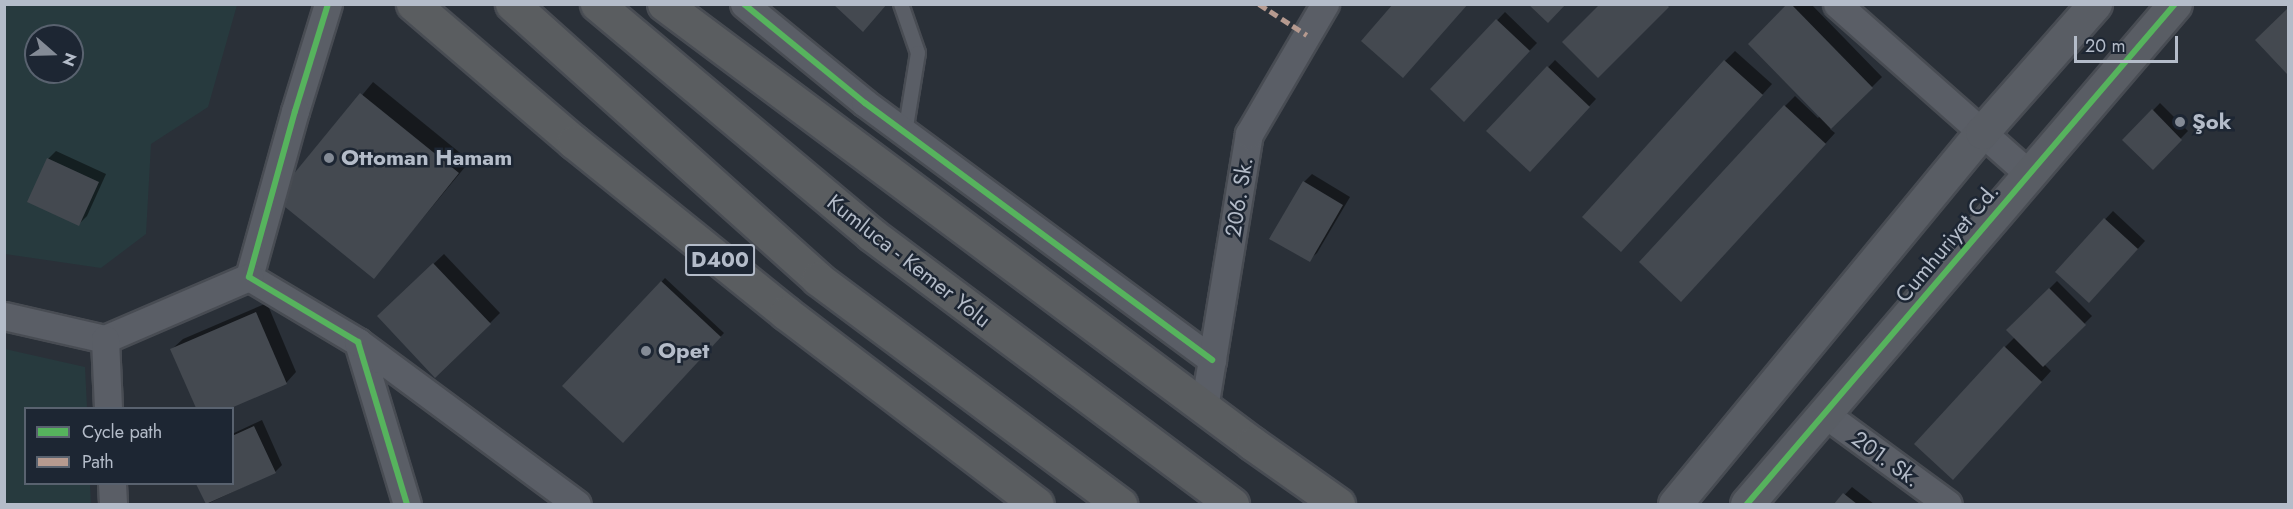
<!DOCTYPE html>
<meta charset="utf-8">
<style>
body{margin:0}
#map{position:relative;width:2293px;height:509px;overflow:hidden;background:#2a3038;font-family:Jost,sans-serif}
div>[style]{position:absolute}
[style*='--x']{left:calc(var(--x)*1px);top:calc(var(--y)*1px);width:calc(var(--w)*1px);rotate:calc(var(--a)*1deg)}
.green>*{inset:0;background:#273a3e}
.shadow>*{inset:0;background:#0007}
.building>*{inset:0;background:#444950}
.roads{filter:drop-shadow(2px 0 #484c53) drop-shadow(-2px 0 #484c53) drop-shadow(0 2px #484c53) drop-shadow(0 -2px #484c53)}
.lane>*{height:14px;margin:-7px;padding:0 7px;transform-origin:7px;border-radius:7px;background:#5a5e66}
.street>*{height:27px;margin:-13.5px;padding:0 13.5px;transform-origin:13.5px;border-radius:13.5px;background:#5a5e66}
.secondary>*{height:33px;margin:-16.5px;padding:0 16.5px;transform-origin:16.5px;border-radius:16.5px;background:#595d64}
.highway>*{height:33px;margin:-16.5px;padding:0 16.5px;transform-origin:16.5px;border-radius:16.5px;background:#5a5d60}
.quiet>*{height:4.5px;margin-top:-2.25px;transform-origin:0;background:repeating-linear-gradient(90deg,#b69a8f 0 9px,transparent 0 13.5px)}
.cycleway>*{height:6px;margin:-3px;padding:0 3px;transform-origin:3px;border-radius:3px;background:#56b35d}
.dots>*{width:16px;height:16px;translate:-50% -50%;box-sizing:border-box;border:3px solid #1d2633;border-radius:50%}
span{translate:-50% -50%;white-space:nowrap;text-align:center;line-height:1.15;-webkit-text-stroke:5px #1d2633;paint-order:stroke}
.shield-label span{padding:2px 4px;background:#1d2633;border:2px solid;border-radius:4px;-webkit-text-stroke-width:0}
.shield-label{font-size:21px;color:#b4bcc9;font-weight:700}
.poi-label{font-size:22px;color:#b4bcc9;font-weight:700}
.left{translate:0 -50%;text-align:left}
.street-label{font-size:22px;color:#b4bcc9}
.frame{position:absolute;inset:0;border:6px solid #b4bcc9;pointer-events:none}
.legend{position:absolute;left:24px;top:407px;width:210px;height:78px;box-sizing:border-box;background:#1d2633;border:2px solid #59626f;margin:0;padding:8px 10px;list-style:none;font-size:18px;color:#b4bcc9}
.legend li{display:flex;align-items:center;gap:12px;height:30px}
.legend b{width:30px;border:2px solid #59626f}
.north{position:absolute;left:24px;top:24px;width:60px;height:60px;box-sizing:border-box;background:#1d2633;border:2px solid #59626f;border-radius:50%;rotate:110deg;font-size:16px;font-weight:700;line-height:24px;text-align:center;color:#b4bcc9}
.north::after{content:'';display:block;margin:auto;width:21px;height:27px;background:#848b96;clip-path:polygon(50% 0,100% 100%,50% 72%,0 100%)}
.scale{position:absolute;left:2074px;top:36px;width:104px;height:27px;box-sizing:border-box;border:3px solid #b4bcc9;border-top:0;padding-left:8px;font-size:18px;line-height:21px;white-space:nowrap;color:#b4bcc9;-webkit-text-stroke:4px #1d2633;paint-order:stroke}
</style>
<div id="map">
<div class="green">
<i style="clip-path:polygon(evenodd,4px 5px,237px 5px,208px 107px,151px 144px,146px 234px,101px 268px,5px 254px,4px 5px,36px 36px,72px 36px,72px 72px,36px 72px,36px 36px)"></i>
<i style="clip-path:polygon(5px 349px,85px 367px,87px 408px,26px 408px,26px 484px,90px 484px,91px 504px,5px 504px)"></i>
</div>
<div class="shadow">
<i style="clip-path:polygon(1789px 4px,1811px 4px,1882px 77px,1830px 129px,1835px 133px,1691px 290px,1785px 106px,1795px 96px,1818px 118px,1820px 116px)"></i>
<i style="clip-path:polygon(2288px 10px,2288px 70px,2287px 72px,2257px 40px)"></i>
<i style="clip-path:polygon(1505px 12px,1537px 43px,1464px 119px,1432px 89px)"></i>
<i style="clip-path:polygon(1735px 51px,1772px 84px,1631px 240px,1725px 61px)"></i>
<i style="clip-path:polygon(1555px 60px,1596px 99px,1537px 162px,1488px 131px)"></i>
<i style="clip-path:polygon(373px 82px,470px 161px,374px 277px,277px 198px)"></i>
<i style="clip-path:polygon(2160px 103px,2188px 131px,2153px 167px,2125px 140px)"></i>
<i style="clip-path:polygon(56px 151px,106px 174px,87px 216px,79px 224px,48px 159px)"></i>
<i style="clip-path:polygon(1312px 174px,1350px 197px,1317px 253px,1309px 260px,1304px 182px)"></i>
<i style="clip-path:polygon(2113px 211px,2145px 241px,2097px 293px,2057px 271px)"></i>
<i style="clip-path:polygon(444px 254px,500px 313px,490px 323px,389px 306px)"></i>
<i style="clip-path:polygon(665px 278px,724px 333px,623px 441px,564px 386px)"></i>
<i style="clip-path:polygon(2057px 281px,2092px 316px,2044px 364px,2051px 371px,1963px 468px,2005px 347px,2015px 337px,2008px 330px)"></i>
<i style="clip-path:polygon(267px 303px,296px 372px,286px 383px,227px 408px,198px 408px,172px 349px,183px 339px)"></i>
<i style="clip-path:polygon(262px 420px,282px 465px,275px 472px,207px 504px,198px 484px,232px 484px,232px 434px)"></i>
<i style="clip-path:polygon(1852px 487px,1874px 504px,1836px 504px)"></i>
</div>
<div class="building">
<i style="clip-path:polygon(833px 4px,887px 4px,863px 32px)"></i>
<i style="clip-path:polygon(1393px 4px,1468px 4px,1403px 78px,1361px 41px)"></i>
<i style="clip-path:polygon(1528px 4px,1566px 4px,1548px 23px)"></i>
<i style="clip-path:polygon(1600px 4px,1666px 4px,1669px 7px,1598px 78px,1562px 42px)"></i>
<i style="clip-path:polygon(1787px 4px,1791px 4px,1873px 88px,1831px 129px,1748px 44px)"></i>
<i style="clip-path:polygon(2288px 8px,2288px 72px,2287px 74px,2255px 40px)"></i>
<i style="clip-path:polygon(1496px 19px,1530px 51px,1464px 122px,1430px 89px)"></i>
<i style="clip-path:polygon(1724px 60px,1763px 95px,1621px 252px,1582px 217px)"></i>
<i style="clip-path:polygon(1547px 66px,1590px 107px,1530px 172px,1486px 131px)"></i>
<i style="clip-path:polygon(360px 93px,459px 173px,374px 279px,274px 198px)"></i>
<i style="clip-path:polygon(1784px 105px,1826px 144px,1681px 302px,1639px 262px)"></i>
<i style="clip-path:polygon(2152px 109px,2182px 140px,2153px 170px,2122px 140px)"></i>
<i style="clip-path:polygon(47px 158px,99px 182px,79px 226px,27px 202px)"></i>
<i style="clip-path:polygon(1303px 181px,1343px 205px,1310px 262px,1269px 239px)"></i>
<i style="clip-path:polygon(2104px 218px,2138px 249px,2089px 303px,2055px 272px)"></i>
<i style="clip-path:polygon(433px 263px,491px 324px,435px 378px,377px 316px)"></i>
<i style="clip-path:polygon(661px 281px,721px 337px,623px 443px,562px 386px)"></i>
<i style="clip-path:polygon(2049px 288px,2086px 325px,2043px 367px,2006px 330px)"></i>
<i style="clip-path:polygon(256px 312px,287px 384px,231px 408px,196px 408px,170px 349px)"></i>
<i style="clip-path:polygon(2004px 346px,2042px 382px,1953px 480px,1914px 444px)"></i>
<i style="clip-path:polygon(254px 426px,276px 473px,206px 504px,196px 484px,232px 484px,232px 436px)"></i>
<i style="clip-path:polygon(1843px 493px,1857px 504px,1834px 504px)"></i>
</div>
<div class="roads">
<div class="lane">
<i style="--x:901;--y:4;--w:52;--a:70.9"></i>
<i style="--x:918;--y:53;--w:81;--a:99.2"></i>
</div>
<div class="street">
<i style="--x:328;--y:4;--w:112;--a:107.1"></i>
<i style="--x:295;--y:111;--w:172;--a:105.5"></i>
<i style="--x:249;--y:277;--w:127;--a:30.8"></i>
<i style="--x:358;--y:342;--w:169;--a:73.2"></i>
<i style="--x:744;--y:4;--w:156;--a:39.3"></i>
<i style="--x:865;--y:103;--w:432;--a:36.5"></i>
<i style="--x:1837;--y:4;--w:256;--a:41.5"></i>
<i style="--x:4;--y:316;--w:104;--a:12.8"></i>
<i style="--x:105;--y:339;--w:157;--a:-23.3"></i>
<i style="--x:105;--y:339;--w:69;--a:87.5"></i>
<i style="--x:358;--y:342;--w:272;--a:36.5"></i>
<i style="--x:1204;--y:408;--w:278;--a:-80.7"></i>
<i style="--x:1249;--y:134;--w:151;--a:-59.7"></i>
<i style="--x:1825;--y:414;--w:152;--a:36.2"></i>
<i style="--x:112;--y:484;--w:20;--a:87"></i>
</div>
<div class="secondary">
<i style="--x:1675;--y:504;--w:482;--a:-50.5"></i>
<i style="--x:1982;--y:132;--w:171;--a:-48.6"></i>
<i style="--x:1747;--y:504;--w:658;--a:-49.44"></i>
</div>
<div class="highway">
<i style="--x:413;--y:4;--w:212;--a:40.6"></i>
<i style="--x:574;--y:142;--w:272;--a:38.9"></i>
<i style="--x:786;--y:313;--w:315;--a:37.3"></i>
<i style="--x:512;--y:4;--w:411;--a:41.9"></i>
<i style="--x:818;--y:279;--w:377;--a:36.7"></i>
<i style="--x:597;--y:4;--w:358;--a:40"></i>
<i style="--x:871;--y:234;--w:451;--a:36.8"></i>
<i style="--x:664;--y:4;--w:735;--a:36.76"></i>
<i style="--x:1253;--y:444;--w:104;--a:35.2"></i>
</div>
</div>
<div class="quiet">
<i style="--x:1259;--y:4;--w:57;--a:32.9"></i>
</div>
<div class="cycleway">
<i style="--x:328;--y:4;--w:112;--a:107.1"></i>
<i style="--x:295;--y:111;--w:172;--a:105.5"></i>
<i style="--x:249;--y:277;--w:127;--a:30.8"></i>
<i style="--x:358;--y:342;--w:169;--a:73.2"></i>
<i style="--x:744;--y:4;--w:156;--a:39.3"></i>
<i style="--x:865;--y:103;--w:432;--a:36.5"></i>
<i style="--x:1747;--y:504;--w:658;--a:-49.44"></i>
</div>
<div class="dots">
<i style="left:2180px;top:122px;background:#848b96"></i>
<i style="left:329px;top:158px;background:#848b96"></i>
<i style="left:646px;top:351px;background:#848b96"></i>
</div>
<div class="shield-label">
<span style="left:720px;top:260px">D400</span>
</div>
<div class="poi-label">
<span class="left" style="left:2192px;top:122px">Şok</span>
<span class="left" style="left:341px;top:158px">Ottoman Hamam</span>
<span class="left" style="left:658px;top:351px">Opet</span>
</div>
<div class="street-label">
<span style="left:1239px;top:197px;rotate:-81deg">206. Sk.</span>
<span style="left:1947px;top:243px;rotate:-50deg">Cumhuriyet Cd.</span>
<span style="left:909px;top:261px;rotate:38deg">Kumluca - Kemer Yolu</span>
<span style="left:1886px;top:459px;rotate:36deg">201. Sk.</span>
</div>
<div class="frame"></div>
<ul class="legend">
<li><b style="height:8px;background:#56b35d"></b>Cycle path</li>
<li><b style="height:8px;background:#b69a8f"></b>Path</li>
</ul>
<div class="north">N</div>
<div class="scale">20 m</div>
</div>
